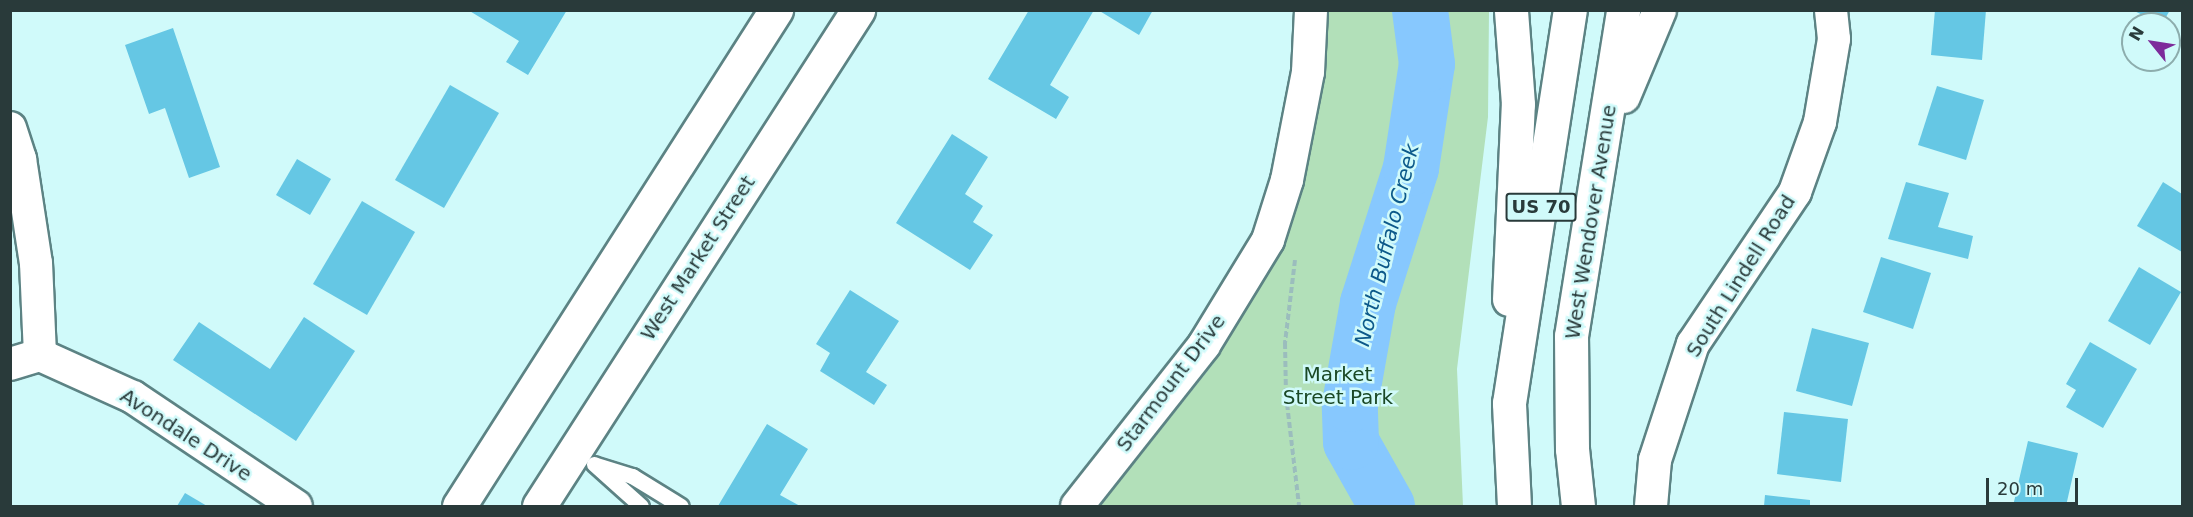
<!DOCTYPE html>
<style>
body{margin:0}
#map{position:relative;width:2193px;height:517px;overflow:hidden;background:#d0fafa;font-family:"DejaVu Sans",sans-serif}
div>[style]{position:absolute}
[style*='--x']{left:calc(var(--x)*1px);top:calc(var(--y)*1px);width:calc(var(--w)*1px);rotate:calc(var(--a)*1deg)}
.green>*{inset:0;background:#b2e0b9}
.river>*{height:56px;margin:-28px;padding:0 28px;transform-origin:28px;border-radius:28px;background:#87c8fe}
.building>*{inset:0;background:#65c7e4}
.path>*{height:4px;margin-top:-2px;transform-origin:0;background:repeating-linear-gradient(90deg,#9bbdbd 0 6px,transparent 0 9px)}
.roads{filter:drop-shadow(2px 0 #5c8384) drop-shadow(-2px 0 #5c8384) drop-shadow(0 2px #5c8384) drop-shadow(0 -2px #5c8384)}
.lane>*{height:15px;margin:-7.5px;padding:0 7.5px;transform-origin:7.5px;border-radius:7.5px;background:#fff}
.street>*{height:32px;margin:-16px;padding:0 16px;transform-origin:16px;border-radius:16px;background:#fff}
.primary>*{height:33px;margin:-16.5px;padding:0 16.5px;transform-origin:16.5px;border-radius:16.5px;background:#fff}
.highway>*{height:33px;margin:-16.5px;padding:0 16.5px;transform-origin:16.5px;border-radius:16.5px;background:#fff}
span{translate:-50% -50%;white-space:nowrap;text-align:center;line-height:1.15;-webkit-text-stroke:5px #d0fafa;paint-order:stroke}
.shield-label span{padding:2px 4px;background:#d0fafa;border:2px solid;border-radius:4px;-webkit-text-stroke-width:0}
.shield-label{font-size:18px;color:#293a3a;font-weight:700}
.street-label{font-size:20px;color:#293a3a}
.park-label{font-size:20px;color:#1a4825}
.water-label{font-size:21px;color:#0c598a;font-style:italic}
.frame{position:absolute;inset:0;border:12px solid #293a3a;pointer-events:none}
.north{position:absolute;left:2121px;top:12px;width:60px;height:60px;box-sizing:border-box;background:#d0fafa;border:2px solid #8dadad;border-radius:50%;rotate:300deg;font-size:16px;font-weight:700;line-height:24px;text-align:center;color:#293a3a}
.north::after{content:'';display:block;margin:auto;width:21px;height:27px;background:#7d2b9b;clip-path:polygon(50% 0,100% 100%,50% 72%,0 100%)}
.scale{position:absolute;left:1986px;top:478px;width:92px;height:27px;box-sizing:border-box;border:3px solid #293a3a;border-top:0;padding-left:8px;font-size:18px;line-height:21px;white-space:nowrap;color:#293a3a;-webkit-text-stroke:4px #d0fafa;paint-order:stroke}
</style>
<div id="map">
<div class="green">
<i style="clip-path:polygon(1323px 11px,1489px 11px,1488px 117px,1457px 369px,1463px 506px,1100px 506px,1213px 364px,1273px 258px,1298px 197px,1318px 113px)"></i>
</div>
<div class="river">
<i style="--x:1387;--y:506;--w:73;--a:-119.4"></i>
<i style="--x:1351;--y:442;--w:38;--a:-92"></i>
<i style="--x:1350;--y:404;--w:103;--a:-79.9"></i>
<i style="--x:1368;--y:303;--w:142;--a:-72.3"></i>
<i style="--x:1411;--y:168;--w:105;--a:-81.3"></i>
<i style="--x:1427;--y:64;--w:54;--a:-97.4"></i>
</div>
<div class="building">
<i style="clip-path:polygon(468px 10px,567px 10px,528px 75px,506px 62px,519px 41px)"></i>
<i style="clip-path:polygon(1029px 10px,1094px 10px,1050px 85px,1069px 97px,1056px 119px,988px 79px)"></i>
<i style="clip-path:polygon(1098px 10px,1153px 10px,1139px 35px)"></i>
<i style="clip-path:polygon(1935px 10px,1986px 10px,1982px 60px,1931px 55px)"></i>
<i style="clip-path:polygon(2132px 10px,2170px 10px,2162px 24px)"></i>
<i style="clip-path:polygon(173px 28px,220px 167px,189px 178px,165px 108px,149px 114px,125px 45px)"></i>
<i style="clip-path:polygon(450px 85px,499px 113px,444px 208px,395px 180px)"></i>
<i style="clip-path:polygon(1937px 86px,1984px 100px,1966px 160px,1918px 145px)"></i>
<i style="clip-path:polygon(952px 134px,988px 157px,965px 194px,983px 206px,973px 222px,993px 235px,970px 270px,896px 223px)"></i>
<i style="clip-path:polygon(297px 159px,331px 179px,310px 215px,276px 195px)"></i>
<i style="clip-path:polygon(1906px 182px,1949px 193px,1938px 227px,1973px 236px,1968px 259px,1888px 239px)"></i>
<i style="clip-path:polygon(2163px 182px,2182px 194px,2182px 252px,2137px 226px)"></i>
<i style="clip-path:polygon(362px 201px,415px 232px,367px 315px,313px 284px)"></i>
<i style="clip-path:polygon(1881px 257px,1931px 273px,1913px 329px,1863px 312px)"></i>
<i style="clip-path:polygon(2139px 267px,2181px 292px,2150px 345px,2108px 321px)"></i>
<i style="clip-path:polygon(850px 290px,899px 321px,866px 372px,887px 385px,874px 405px,820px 371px,830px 353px,816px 344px)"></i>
<i style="clip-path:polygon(304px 317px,355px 351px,296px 441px,173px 360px,199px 322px,270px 369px)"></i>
<i style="clip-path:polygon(1812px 328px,1869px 343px,1852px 406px,1796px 391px)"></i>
<i style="clip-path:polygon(2090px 342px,2137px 369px,2103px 428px,2066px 407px,2076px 390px,2066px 384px)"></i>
<i style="clip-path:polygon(1784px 412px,1848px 419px,1841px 482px,1777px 474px)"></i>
<i style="clip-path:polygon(767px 424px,808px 449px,780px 495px,800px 506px,718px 506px)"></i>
<i style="clip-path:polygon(2028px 441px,2078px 453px,2066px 506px,2013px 506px)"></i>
<i style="clip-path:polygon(185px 493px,207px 506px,177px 506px)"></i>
<i style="clip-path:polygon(1765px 495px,1810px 500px,1810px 506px,1764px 506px)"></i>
</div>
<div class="path">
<i style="--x:1295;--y:260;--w:84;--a:96.9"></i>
<i style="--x:1285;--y:343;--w:52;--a:88.9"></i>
<i style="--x:1286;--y:395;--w:112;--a:83.3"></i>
</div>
<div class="roads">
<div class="lane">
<i style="--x:594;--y:464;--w:63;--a:41.8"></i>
<i style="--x:596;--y:465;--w:38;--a:17"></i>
<i style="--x:632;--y:476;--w:57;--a:31.5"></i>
</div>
<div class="street">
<i style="--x:10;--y:128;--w:33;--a:72"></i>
<i style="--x:20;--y:159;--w:105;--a:81.3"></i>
<i style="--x:36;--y:263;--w:92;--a:87.5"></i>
<i style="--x:40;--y:355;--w:102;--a:24.3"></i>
<i style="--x:133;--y:397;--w:196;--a:33.8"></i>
<i style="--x:10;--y:364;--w:31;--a:-17"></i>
<i style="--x:1077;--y:506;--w:205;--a:-51.7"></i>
<i style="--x:1204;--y:345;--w:123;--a:-58.6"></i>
<i style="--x:1268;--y:240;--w:63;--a:-72.4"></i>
<i style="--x:1287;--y:180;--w:110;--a:-79"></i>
<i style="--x:1308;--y:72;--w:62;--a:-87.2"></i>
<i style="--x:1651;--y:506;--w:46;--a:-85"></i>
<i style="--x:1655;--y:460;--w:122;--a:-71.9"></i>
<i style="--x:1693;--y:344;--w:183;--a:-56.1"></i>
<i style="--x:1795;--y:192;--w:74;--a:-70.3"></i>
<i style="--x:1820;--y:122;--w:84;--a:-80.4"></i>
<i style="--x:1834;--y:39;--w:29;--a:-96"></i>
</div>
<div class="primary">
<i style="--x:459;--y:506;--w:589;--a:-57.42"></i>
<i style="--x:539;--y:506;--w:590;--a:-57.25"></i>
</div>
<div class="highway">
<i style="--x:1623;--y:96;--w:93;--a:-67.3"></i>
<i style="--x:1509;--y:299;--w:195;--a:-87.4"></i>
<i style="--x:1518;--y:104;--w:94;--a:-94.3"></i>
<i style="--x:1514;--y:506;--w:103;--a:-92.8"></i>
<i style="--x:1509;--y:403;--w:398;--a:-81.2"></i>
<i style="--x:1578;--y:506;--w:57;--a:-96"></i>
<i style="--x:1572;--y:449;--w:113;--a:-90.5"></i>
<i style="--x:1571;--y:336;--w:330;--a:-80.9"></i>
</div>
</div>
<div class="shield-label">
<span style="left:1541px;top:207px">US 70</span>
</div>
<div class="street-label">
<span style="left:1591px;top:222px;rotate:-81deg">West Wendover Avenue</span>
<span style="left:698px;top:258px;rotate:-57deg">West Market Street</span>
<span style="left:1741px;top:276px;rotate:-58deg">South Lindell Road</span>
<span style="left:1171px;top:383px;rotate:-53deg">Starmount Drive</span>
<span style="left:186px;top:435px;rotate:33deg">Avondale Drive</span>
</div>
<div class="park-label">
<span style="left:1338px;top:386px">Market<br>Street Park</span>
</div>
<div class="water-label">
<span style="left:1387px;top:245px;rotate:-76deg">North Buffalo Creek</span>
</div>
<div class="frame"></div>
<div class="north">N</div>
<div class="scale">20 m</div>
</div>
